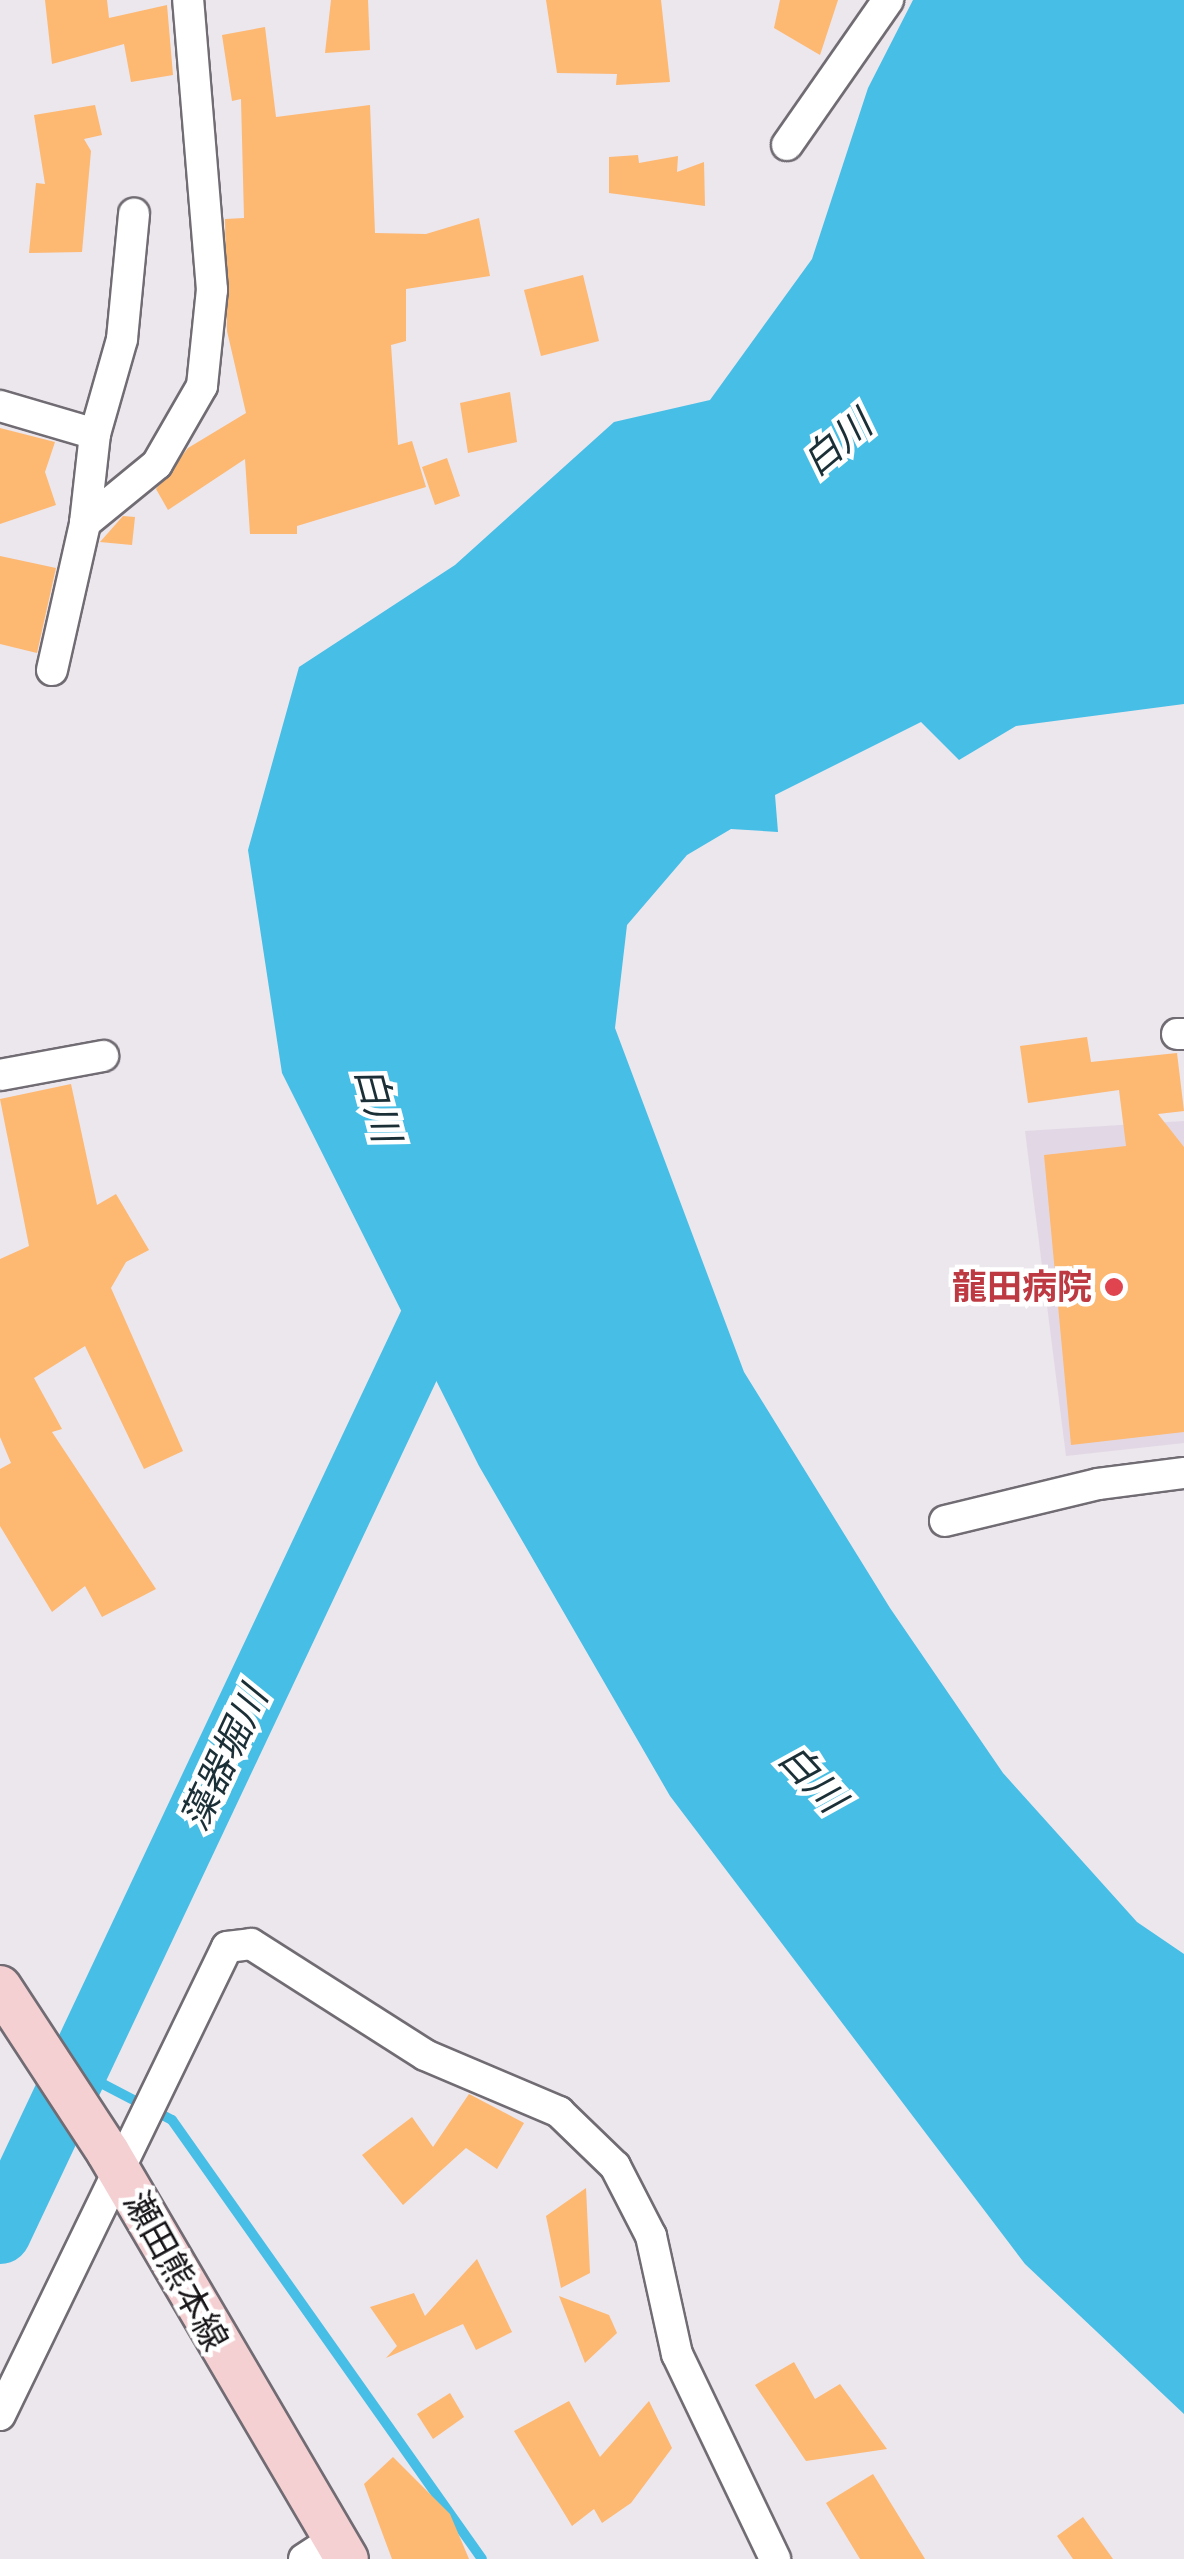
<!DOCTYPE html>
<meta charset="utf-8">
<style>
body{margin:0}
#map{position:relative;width:1184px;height:2559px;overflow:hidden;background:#ece6ed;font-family:Lora,"Noto Sans JP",serif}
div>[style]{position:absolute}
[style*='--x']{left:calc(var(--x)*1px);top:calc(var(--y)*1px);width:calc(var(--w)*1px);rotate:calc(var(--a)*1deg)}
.built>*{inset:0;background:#e2d8e5}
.water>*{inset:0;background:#47bee6}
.stream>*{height:10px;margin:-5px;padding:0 5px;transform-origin:5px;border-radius:5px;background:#47bee6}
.river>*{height:62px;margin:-31px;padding:0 31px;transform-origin:31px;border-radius:31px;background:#47bee6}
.building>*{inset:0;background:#fdb872}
.roads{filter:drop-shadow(2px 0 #716c73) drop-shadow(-2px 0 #716c73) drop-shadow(0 2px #716c73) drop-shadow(0 -2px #716c73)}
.minor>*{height:30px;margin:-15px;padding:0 15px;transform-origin:15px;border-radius:15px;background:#fff}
.secondary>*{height:42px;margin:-21px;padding:0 21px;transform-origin:21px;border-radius:21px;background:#f5d0d2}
.dots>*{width:28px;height:28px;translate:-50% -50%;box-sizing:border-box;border:5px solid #fff;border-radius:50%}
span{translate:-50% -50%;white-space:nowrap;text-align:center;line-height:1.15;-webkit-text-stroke:9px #fff;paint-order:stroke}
.health-label{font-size:35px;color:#be3a42;font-weight:700}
.right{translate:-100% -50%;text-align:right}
.street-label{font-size:35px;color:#171518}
.water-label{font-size:38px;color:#1b2f37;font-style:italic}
</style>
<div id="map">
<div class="built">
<i style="clip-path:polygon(1184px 1121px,1184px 1443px,1066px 1456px,1025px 1131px)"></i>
</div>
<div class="water">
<i style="clip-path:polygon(913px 0,1184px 0,1184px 704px,1016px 726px,959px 760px,921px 722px,775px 795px,778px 832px,731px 829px,687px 855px,627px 925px,615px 1028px,744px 1372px,890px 1608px,1003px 1773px,1137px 1922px,1184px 1954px,1184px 2414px,1025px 2264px,670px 1796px,479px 1466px,282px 1073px,248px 850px,299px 667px,455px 565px,614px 422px,710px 400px,812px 259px,868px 88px)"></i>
</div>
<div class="stream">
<i style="--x:99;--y:2082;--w:82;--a:27.5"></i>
<i style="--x:172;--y:2120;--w:537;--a:54.77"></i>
</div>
<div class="river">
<i style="--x:0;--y:2233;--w:1049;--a:-64.73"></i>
</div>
<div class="building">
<i style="clip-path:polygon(45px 0,107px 0,109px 18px,167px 5px,173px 75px,131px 82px,124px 44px,52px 64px)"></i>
<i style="clip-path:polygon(331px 0,368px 0,370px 50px,325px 53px)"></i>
<i style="clip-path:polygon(546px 0,661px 0,670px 82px,616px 85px,617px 74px,557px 73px)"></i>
<i style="clip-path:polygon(780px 0,838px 0,820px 55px,774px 28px)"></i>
<i style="clip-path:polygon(265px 27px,276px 117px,370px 105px,375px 233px,426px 234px,479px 218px,490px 276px,406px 289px,406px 341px,391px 345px,398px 445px,412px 441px,426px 487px,297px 526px,297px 534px,250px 534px,245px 459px,168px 510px,156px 489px,188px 448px,246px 413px,227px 331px,225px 219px,244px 218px,241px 99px,232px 101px,222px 35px)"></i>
<i style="clip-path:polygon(95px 105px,102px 135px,84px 139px,91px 151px,82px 252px,29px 253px,36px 183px,45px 184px,34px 115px)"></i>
<i style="clip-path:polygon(638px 155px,639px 163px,678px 156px,677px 172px,704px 162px,705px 206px,609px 193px,609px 157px)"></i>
<i style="clip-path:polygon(583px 275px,599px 341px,541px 356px,524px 290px)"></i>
<i style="clip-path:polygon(510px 392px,517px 442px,468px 453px,460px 403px)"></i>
<i style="clip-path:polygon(0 428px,55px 442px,45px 472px,56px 505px,0 524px)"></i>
<i style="clip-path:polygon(447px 458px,460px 496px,435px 505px,422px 467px)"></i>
<i style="clip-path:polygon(123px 516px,135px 517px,132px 545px,100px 542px)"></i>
<i style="clip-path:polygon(0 556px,56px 568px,37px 653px,0 644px)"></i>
<i style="clip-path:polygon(1087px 1037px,1091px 1062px,1177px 1053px,1184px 1111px,1158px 1114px,1184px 1147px,1184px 1432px,1071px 1445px,1044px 1155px,1126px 1146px,1119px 1090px,1028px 1103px,1020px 1046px)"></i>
<i style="clip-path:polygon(71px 1084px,97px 1205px,116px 1194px,149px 1250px,126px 1262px,111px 1288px,183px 1451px,144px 1469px,85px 1346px,34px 1378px,62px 1429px,52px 1432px,156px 1589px,102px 1617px,85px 1586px,52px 1612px,0 1526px,0 1469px,11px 1463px,0 1437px,0 1259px,29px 1246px,0 1099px)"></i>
<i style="clip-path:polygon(469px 2094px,524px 2123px,497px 2169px,466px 2148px,403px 2205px,362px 2155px,412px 2117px,433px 2147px)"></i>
<i style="clip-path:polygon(586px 2188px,590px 2273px,561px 2288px,546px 2216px)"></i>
<i style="clip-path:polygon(477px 2259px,512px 2332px,476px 2350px,463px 2324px,386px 2358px,397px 2346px,370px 2307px,414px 2293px,425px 2316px)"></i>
<i style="clip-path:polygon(559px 2296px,609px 2315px,617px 2333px,585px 2363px)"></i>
<i style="clip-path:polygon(794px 2362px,815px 2399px,840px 2384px,887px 2449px,806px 2461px,755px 2385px)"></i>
<i style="clip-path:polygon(450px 2393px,464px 2417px,433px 2439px,417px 2414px)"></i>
<i style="clip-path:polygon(569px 2401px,600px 2457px,649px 2401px,672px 2448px,631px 2503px,602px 2523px,594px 2509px,572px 2526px,514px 2431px)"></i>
<i style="clip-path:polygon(393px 2457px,450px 2514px,469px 2559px,392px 2559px,364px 2484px)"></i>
<i style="clip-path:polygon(873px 2474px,925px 2559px,860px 2559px,826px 2503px)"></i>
<i style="clip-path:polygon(1083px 2517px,1113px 2559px,1073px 2559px,1057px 2536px)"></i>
</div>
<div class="roads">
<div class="minor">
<i style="--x:787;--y:145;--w:177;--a:-55.1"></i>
<i style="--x:0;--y:406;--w:99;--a:16.4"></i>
<i style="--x:85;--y:523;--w:93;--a:-39.3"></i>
<i style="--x:157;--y:464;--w:90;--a:-60"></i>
<i style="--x:202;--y:386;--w:97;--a:-84.1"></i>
<i style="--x:212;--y:290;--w:291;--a:-94.7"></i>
<i style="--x:52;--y:670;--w:151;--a:-77.3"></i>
<i style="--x:85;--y:523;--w:90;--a:-83.6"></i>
<i style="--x:95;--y:434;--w:99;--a:-74.1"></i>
<i style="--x:122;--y:339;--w:126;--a:-84.5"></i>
<i style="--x:1177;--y:1034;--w:7;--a:0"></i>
<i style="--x:0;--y:1075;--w:105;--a:-10.5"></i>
<i style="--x:945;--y:1521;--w:157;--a:-13.6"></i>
<i style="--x:1098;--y:1484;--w:87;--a:-7.3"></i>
<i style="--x:0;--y:2415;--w:520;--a:-64.12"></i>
<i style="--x:227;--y:1947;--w:24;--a:-7"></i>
<i style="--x:251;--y:1944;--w:206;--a:32.5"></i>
<i style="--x:425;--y:2055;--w:146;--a:23"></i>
<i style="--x:559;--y:2112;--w:78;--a:44"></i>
<i style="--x:615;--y:2166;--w:79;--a:62.8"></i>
<i style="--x:651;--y:2236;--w:121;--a:77.6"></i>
<i style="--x:677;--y:2354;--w:227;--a:64.4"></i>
<i style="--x:304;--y:2559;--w:37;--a:-33"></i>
</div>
<div class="secondary">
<i style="--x:0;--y:1987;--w:197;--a:56.8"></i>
<i style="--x:108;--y:2152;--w:472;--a:59.6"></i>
</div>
</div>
<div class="dots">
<i style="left:1114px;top:1287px;background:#e0444e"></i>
</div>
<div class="health-label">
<span class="right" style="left:1092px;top:1287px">龍田病院</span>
</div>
<div class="street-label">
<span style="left:176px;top:2271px;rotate:61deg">瀬田熊本線</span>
</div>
<div class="water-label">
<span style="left:837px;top:443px;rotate:-40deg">白川</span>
<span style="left:378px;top:1104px;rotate:75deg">白川</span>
<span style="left:224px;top:1758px;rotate:-65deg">藻器堀川</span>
<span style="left:812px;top:1778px;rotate:47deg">白川</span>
</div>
</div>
